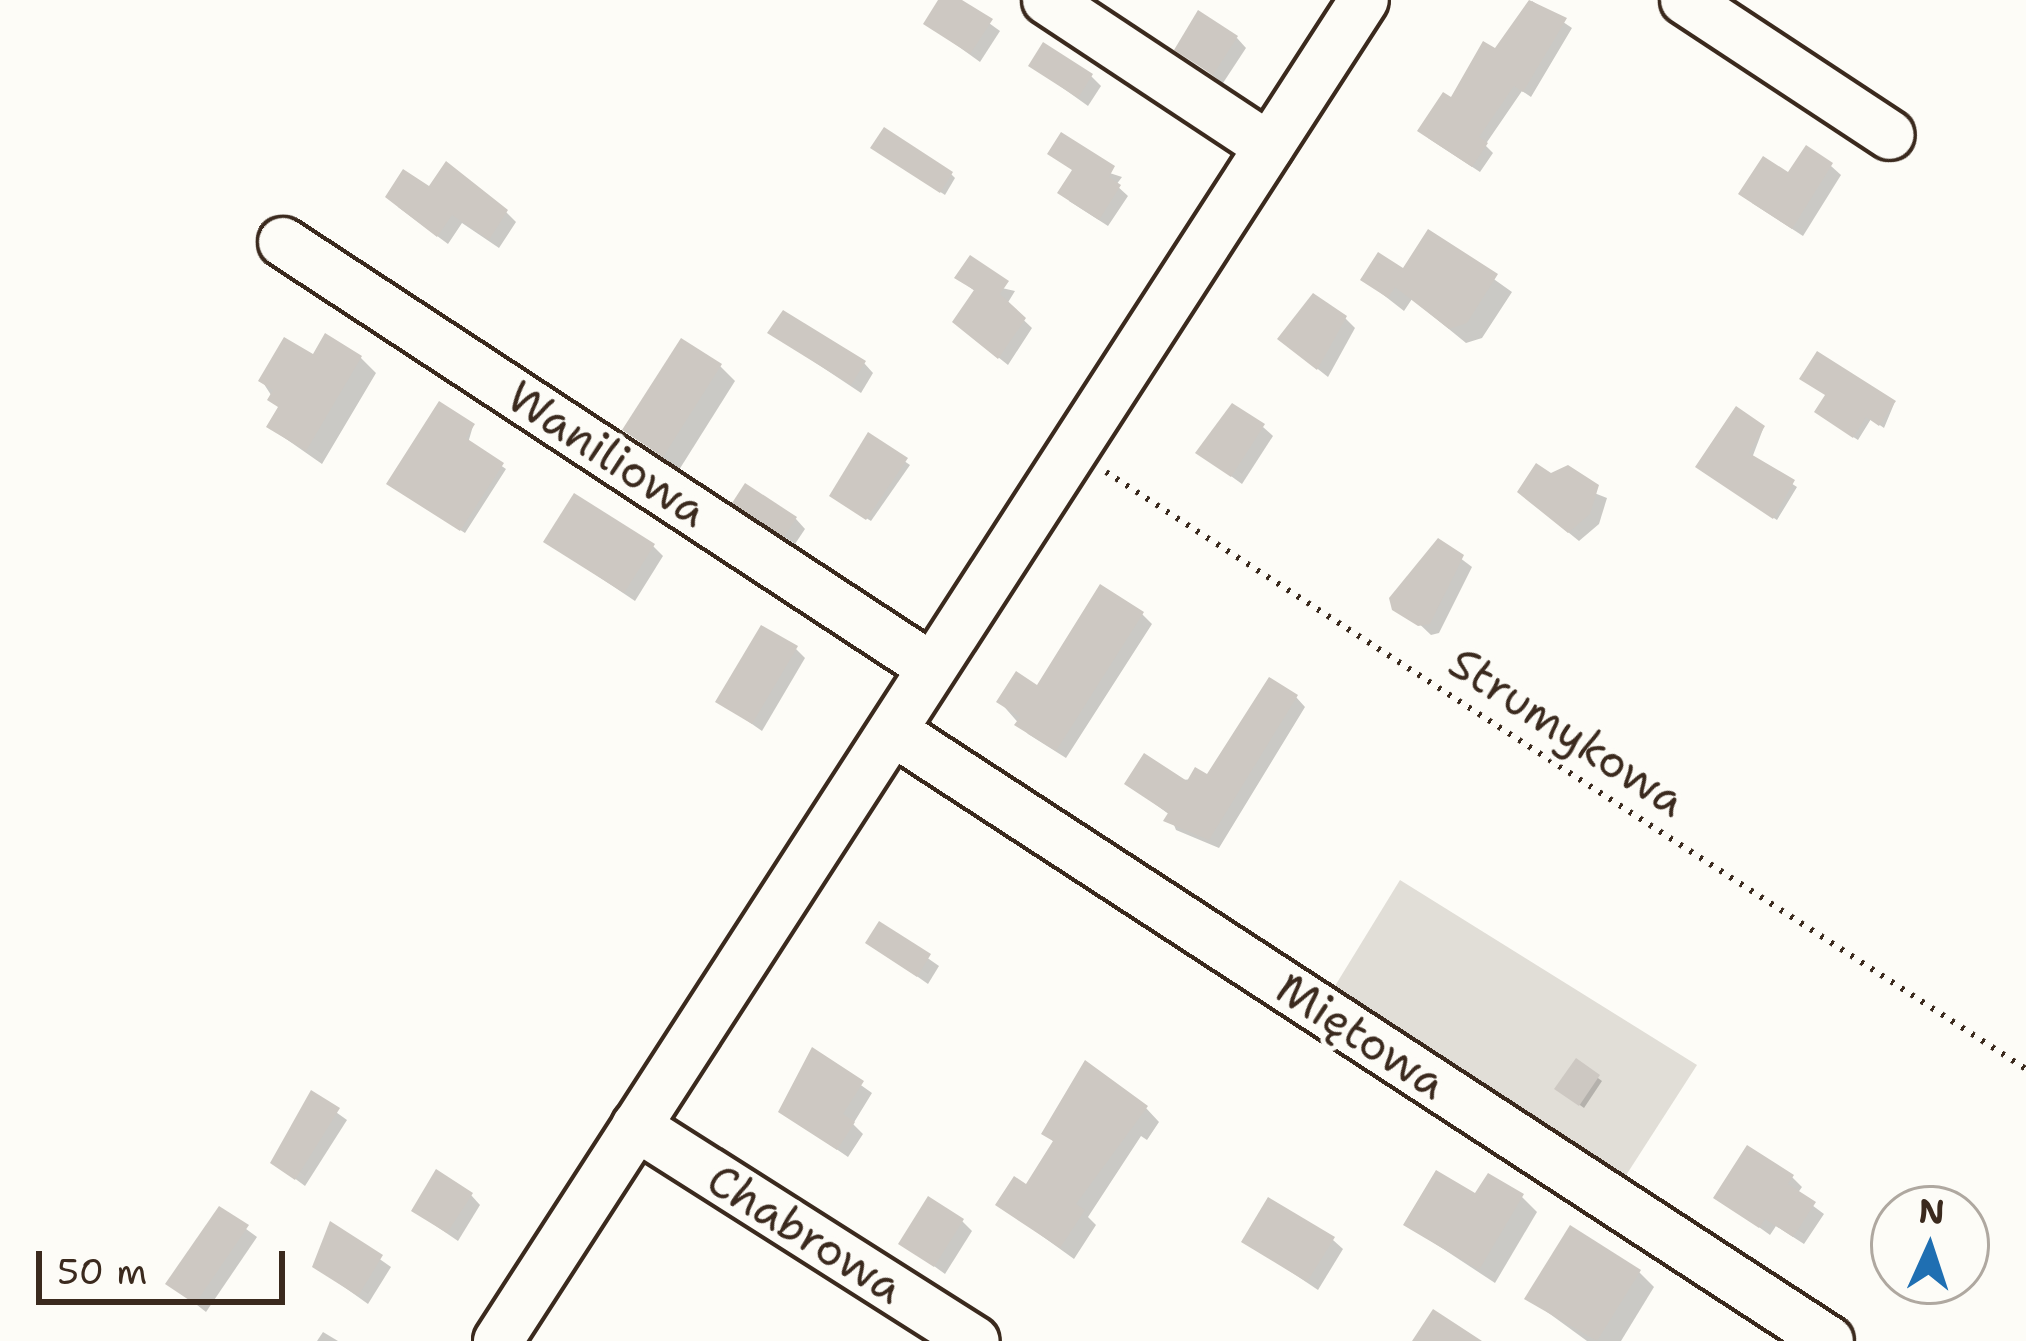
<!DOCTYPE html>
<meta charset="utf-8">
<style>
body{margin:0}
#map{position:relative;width:2026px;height:1341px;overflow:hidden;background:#fdfcf7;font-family:"Shantell Sans",sans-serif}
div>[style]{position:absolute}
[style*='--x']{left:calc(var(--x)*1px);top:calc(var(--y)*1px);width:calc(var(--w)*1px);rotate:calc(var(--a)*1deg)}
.green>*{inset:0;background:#e1ded7}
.shadow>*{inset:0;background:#0003}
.building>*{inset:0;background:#cdc8c2}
.path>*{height:6px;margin-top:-3px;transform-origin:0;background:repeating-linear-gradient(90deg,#3b2a1e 0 3px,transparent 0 12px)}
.roads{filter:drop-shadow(3px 0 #3b2a1e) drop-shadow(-3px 0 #3b2a1e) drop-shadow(0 3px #3b2a1e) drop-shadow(0 -3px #3b2a1e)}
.minor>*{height:48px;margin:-24px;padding:0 24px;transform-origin:24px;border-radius:24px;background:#fdfcf7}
span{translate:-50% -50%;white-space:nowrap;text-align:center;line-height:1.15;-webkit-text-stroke:10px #fdfcf7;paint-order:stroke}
.street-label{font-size:45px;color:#3b2a1e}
.north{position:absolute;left:1870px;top:1185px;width:120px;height:120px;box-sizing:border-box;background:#fdfcf7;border:3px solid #afa8a0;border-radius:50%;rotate:3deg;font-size:33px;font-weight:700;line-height:48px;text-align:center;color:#3b2a1e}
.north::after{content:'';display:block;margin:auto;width:42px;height:54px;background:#1f6fb2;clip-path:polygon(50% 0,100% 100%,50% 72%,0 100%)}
.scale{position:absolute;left:36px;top:1251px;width:249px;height:54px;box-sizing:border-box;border:6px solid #3b2a1e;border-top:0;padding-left:15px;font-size:36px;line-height:42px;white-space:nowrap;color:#3b2a1e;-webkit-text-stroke:9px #fdfcf7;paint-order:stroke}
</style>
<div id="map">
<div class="green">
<i style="clip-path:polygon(1400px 880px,1697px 1065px,1623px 1180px,1327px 999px)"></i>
</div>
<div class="shadow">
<i style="clip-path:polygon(942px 0,957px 0,1000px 31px,980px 62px,926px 23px)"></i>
<i style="clip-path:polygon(1532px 1px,1572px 28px,1531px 97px,1522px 91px,1485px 145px,1493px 153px,1480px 172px,1428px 138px)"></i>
<i style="clip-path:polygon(1237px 38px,1246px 48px,1223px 83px,1177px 49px)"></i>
<i style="clip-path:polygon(1032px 66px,1091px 76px,1101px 86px,1088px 106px)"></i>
<i style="clip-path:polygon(878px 151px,951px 174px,955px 178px,945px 195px)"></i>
<i style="clip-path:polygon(1051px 154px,1122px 177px,1116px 185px,1128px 196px,1108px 226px,1069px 201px,1074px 171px)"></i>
<i style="clip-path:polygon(1831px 166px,1841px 175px,1803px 236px,1752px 203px)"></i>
<i style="clip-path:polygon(430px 190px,506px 212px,516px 222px,499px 248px,462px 223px,448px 244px,398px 207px)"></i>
<i style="clip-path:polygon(1429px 233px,1512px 292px,1482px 338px,1466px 343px,1412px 299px,1404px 311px,1363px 279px,1404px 272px)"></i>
<i style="clip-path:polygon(958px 278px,1015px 291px,1007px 304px,1032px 328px,1008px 365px,964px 330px,976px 292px)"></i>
<i style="clip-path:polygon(1345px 318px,1355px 328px,1328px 377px,1291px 348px)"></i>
<i style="clip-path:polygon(771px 333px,864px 363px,873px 373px,861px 393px)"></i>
<i style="clip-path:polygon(314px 358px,361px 358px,376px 373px,322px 464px,269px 427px,280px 409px,262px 381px)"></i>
<i style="clip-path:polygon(720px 366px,735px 381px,679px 470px,626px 430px)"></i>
<i style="clip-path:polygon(1894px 404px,1884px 428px,1871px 419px,1858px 440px,1821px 416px)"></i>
<i style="clip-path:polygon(473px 426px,468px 443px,506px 469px,465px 533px,394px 488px)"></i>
<i style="clip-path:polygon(1263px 427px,1273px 436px,1242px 484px,1199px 453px)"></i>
<i style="clip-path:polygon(1763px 429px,1752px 458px,1797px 487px,1777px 520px,1702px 471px)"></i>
<i style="clip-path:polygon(869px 437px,910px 465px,871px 521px,837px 500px)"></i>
<i style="clip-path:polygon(1551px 476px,1607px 498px,1599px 524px,1579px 541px,1531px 502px)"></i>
<i style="clip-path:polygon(746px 512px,796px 519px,805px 529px,795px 544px)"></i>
<i style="clip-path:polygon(547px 542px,653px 546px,663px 556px,635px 601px)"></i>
<i style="clip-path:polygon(1439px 542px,1472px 567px,1439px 633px,1431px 635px,1393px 599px)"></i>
<i style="clip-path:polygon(1142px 614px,1152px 624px,1066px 758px,1028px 734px,1000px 702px,1038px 689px)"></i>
<i style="clip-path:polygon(796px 649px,805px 658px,762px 731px,719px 701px)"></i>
<i style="clip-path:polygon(1296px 697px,1305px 707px,1219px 848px,1176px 830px,1170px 815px,1128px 784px,1208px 778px)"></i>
<i style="clip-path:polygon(880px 925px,939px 966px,928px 984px,868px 942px)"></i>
<i style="clip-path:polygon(813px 1051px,872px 1093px,853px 1124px,863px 1134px,848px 1157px,782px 1112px)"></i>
<i style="clip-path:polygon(1576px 1062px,1602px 1081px,1584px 1108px,1562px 1092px)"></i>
<i style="clip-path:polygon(312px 1095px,347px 1120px,305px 1186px,274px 1163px)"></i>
<i style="clip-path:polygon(1146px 1108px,1159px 1122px,1147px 1140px,1141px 1136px,1088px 1217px,1096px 1225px,1074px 1259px,999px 1205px,1027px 1188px,1055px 1143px,1045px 1133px)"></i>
<i style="clip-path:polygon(1792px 1177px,1802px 1187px,1797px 1194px,1824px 1214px,1804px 1244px,1776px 1226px,1770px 1235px,1717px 1197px)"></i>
<i style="clip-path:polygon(471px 1195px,480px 1205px,458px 1241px,414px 1211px)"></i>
<i style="clip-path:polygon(1522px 1197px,1537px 1212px,1495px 1283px,1407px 1225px,1476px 1198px)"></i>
<i style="clip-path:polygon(220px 1210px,257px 1237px,206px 1312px,169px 1283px)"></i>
<i style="clip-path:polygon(962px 1221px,972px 1231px,945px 1274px,902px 1243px)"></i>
<i style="clip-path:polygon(331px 1225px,391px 1267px,368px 1304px,316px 1267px)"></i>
<i style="clip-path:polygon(1333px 1240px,1343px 1249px,1318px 1290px,1245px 1241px)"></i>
<i style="clip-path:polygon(1639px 1272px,1654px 1287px,1621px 1341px,1587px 1341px,1528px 1298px)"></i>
<i style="clip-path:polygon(323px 1332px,338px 1341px,317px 1341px)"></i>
</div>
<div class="building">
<i style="clip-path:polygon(938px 0,962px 0,993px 19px,970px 54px,923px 24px)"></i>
<i style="clip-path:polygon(1529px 0,1567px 18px,1523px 92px,1514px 86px,1479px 137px,1488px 143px,1472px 167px,1417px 131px,1443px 92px,1451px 97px,1483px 41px,1495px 48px)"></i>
<i style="clip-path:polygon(1198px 10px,1238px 36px,1213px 75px,1174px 50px)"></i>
<i style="clip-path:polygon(1043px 42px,1093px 74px,1078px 98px,1028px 66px)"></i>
<i style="clip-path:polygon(884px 127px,953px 172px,940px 193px,870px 148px)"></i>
<i style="clip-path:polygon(1061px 132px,1115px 166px,1109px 177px,1121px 185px,1099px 220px,1057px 193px,1072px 170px,1047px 154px)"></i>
<i style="clip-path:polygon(1806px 145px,1833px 163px,1792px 229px,1738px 194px,1763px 156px,1788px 172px)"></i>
<i style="clip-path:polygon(446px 161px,508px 210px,489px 240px,452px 215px,437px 237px,385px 197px,403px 169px,429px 186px)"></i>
<i style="clip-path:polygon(1428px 229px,1498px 274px,1467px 323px,1449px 329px,1395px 287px,1388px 298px,1360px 280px,1378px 252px,1403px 268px)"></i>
<i style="clip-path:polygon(970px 255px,1009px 281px,1000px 294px,1026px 318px,998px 359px,952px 322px,974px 290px,954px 278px)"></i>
<i style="clip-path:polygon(1313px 293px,1347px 316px,1317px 370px,1277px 339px)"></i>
<i style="clip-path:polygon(783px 310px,866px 361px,851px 385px,767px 333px)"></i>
<i style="clip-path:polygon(325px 333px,362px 356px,306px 451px,266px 427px,278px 407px,267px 400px,273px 390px,258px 381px,284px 337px,313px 354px)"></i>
<i style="clip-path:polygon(681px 338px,722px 364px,663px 457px,622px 430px)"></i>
<i style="clip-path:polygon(1817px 351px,1896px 401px,1879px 426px,1866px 417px,1853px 438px,1814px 412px,1825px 395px,1799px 379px)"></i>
<i style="clip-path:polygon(439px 401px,475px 424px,466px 438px,504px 463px,460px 531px,386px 484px)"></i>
<i style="clip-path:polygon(1232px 403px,1265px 424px,1231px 477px,1195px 453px)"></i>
<i style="clip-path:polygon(1736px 406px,1765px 426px,1749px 453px,1795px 480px,1773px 519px,1695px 467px)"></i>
<i style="clip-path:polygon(868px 432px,908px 458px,866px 520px,829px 496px)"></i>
<i style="clip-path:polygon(1536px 463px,1551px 473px,1568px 465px,1599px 485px,1590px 514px,1568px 533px,1517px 492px)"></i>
<i style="clip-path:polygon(745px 483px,797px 517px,784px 537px,732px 503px)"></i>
<i style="clip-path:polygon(574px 493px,655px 544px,624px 593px,543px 542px)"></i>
<i style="clip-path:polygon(1438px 538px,1464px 555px,1430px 624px,1418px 626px,1392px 610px,1389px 598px)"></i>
<i style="clip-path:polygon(1100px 584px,1144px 612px,1056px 751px,1014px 725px,1020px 717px,996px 702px,1016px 671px,1037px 685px)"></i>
<i style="clip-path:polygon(761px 625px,798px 646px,752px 724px,715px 702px)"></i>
<i style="clip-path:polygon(1269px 677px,1298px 695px,1209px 840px,1163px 821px,1168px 813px,1124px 784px,1144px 753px,1187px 781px,1195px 767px,1207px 774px)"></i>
<i style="clip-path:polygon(879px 921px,931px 954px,917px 977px,865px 943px)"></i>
<i style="clip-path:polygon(812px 1047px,864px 1081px,843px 1114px,855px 1122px,837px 1150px,778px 1112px)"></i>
<i style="clip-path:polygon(1576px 1058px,1600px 1075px,1579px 1106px,1554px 1089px)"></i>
<i style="clip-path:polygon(1085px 1060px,1148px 1106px,1076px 1204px,1085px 1210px,1060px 1248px,995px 1205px,1014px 1176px,1026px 1184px,1053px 1141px,1041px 1134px)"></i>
<i style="clip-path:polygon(311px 1090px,340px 1108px,295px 1180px,270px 1163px)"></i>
<i style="clip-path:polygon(1747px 1145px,1794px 1175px,1788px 1184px,1816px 1202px,1793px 1237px,1765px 1219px,1759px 1228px,1713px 1198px)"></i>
<i style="clip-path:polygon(436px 1169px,473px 1193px,447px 1233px,411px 1211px)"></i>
<i style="clip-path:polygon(1436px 1170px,1475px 1193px,1488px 1173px,1524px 1194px,1479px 1270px,1403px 1225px)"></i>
<i style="clip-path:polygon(928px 1196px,964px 1219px,934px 1267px,898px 1244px)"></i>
<i style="clip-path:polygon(1268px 1197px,1335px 1237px,1307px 1282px,1241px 1242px)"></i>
<i style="clip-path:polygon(219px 1206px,249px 1225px,195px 1304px,165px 1284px)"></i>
<i style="clip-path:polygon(330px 1221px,383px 1255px,358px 1296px,312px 1267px)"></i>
<i style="clip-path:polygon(1570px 1225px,1641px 1270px,1597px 1341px,1524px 1299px)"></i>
<i style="clip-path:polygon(1433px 1309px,1482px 1341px,1412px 1341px)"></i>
</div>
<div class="path">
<i style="--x:1106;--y:472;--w:1097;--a:32.98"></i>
</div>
<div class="roads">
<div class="minor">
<i style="--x:1047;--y:0;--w:266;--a:33.5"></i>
<i style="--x:1685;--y:0;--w:245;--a:33.4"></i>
<i style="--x:283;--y:242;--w:775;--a:33.26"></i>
<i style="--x:893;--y:731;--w:1117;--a:33.09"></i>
<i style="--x:636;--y:1126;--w:401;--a:32.4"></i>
<i style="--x:498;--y:1341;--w:1596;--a:-57.15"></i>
</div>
</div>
<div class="street-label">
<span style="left:607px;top:454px;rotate:33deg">Waniliowa</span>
<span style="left:1567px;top:732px;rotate:33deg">Strumykowa</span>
<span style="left:1361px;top:1036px;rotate:33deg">Miętowa</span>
<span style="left:805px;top:1234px;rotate:32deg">Chabrowa</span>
</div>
<div class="north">N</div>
<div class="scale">50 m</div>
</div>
